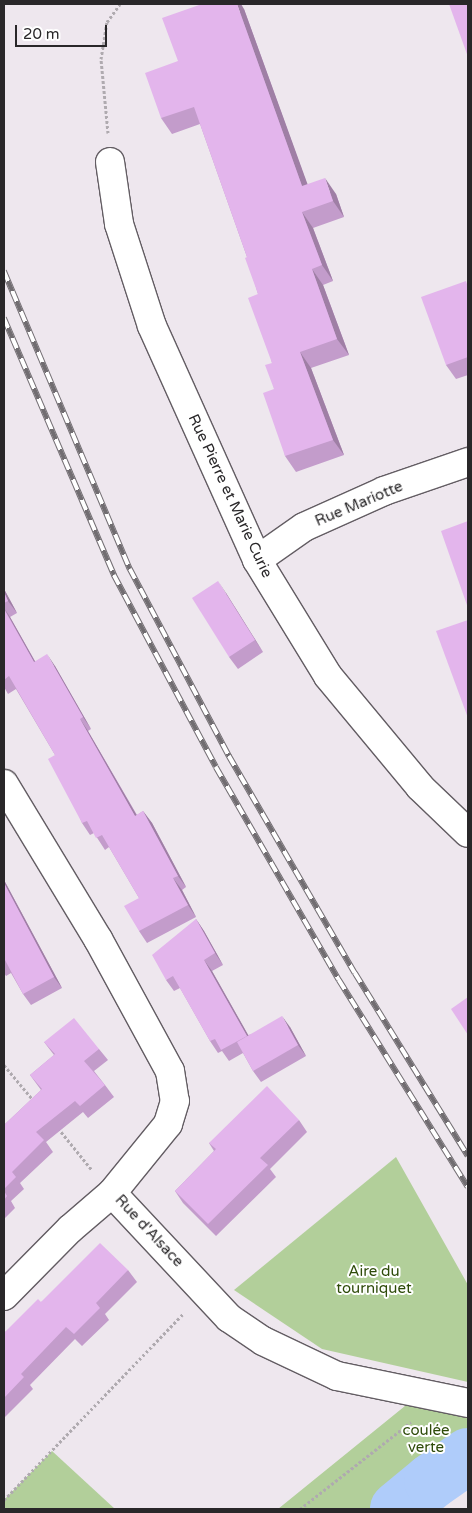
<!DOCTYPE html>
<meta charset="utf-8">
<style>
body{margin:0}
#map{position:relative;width:472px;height:1513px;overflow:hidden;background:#eee7ee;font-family:"Varela Round",sans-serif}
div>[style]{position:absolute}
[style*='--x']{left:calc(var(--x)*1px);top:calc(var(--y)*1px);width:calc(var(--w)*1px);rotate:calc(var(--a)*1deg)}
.green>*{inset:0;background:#b2cf9a}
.river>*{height:56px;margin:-28px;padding:0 28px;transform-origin:28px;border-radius:28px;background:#afccfa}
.path>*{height:3px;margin-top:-1.5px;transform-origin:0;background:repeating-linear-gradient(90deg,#afaaaf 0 2.5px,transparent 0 5px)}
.roads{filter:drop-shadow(1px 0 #635d63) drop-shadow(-1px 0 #635d63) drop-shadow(0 1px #635d63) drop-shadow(0 -1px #635d63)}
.street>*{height:28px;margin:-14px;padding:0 14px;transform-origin:14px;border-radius:14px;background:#fff}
.rail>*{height:5.5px;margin-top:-2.75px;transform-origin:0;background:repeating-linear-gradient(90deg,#fff 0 11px,#716d71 0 22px);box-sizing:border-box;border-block:1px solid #716d71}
.wall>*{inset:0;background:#c39ccb}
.shaded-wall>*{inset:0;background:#9f7fa5}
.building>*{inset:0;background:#e3b5ec}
span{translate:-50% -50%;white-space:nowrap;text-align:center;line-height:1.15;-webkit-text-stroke:4px #fff;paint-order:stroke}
.street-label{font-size:15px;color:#292729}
.park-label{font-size:15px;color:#2e4b09}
.frame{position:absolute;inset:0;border:5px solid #292729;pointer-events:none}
.scale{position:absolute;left:15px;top:25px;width:92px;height:22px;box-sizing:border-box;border:2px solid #292729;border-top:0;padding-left:6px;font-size:15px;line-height:18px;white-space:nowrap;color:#292729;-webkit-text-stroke:4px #fff;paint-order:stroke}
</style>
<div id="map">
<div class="green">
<i style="clip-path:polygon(396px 1157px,468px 1285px,468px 1382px,322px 1349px,234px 1290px)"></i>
<i style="clip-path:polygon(421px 1393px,468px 1403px,468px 1456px,432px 1481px,398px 1509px,278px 1509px)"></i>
<i style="clip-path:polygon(52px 1451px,115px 1509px,4px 1509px,4px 1500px)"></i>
</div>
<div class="river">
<i style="--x:398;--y:1509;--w:44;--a:-39.5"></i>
<i style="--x:432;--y:1481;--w:44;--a:-34.8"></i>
</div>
<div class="path">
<i style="--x:108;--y:133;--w:74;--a:-95.4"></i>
<i style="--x:101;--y:59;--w:37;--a:-81"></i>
<i style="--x:107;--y:22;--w:22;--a:-54"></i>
<i style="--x:4;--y:1065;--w:47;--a:50.2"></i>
<i style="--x:58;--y:1128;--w:54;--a:51"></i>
<i style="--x:4;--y:1500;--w:260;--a:-46.1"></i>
<i style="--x:300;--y:1509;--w:141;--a:-38.1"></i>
</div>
<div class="roads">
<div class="street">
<i style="--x:110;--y:162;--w:63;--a:81.7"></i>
<i style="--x:119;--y:224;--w:107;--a:72.1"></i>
<i style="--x:152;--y:326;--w:256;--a:65.8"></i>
<i style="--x:257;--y:560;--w:136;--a:58.5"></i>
<i style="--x:328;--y:676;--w:144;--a:50.3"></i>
<i style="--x:420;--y:787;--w:66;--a:43.8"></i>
<i style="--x:257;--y:560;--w:57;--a:-35.1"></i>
<i style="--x:304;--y:527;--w:88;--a:-24.2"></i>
<i style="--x:384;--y:491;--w:89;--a:-19"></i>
<i style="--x:4;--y:784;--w:181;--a:58.8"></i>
<i style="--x:98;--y:939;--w:150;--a:61.4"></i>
<i style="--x:170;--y:1071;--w:30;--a:81"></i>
<i style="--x:175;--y:1101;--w:24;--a:107"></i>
<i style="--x:168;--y:1124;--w:89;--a:129.1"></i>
<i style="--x:112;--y:1193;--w:55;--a:139.4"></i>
<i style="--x:70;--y:1229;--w:94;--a:134.6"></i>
<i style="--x:112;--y:1193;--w:171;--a:46.9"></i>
<i style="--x:229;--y:1318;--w:41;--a:34.1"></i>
<i style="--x:263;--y:1341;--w:82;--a:25.3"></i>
<i style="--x:337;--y:1376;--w:134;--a:11.6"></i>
</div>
</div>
<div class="rail">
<i style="--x:4;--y:271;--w:324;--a:67.1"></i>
<i style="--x:130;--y:569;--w:212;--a:62.1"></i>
<i style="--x:229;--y:756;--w:251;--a:59.9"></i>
<i style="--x:355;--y:973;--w:215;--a:58.3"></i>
<i style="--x:4;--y:318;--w:280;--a:66.8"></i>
<i style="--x:114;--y:575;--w:217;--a:62"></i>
<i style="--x:216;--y:767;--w:246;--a:60"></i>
<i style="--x:339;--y:980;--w:244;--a:58.1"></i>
</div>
<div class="wall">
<i style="clip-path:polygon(244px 9px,307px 184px,336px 194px,344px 217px,313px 228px,333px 281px,323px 285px,349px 355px,311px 368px,344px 455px,296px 472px,285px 456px,274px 389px,272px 363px,258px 294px,247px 257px,200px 124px,172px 134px,161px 118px,178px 61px)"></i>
<i style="clip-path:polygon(468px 284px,468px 375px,456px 379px,446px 365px)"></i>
<i style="clip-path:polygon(4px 589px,17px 613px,10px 617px,35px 661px,55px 666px,91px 729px,88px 731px,137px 815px,143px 811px,152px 823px,186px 887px,182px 890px,196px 917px,147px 943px,139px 931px,139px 898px,109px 847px,105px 850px,94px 833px,90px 835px,82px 823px,55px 755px,16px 689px,8px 694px,4px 687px)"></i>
<i style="clip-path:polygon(226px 593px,263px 652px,238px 669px,229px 657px)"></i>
<i style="clip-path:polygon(4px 880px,62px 988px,31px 1005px,23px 994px,11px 973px,6px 976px,4px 973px)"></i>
<i style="clip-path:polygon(196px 919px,204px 931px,223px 965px,212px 971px,248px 1035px,290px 1027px,306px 1056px,261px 1082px,253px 1071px,243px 1053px,229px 1061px,222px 1051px,218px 1053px,210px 1041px,180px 988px,174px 991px,166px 980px)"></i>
<i style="clip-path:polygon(44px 1042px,99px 1049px,108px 1060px,94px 1071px,105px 1085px,114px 1097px,88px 1118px,83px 1112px,46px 1142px,53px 1152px,20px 1183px,24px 1189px,11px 1201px,15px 1208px,4px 1219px,4px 1125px,41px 1090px,30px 1075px,54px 1055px)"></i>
<i style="clip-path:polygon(299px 1120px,307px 1132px,270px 1169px,276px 1177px,216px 1236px,183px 1203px,175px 1191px,214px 1151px,209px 1143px)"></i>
<i style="clip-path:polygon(128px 1270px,137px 1282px,105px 1314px,109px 1320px,82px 1346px,75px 1339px,30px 1385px,33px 1389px,4px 1418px,4px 1333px,41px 1302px)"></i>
</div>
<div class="shaded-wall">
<i style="clip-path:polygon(237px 4px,241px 4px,244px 9px,314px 202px,302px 186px)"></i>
<i style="clip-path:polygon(325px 178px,336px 194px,344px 217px,333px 201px)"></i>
<i style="clip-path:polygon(302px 212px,313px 228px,333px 281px,322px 265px)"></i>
<i style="clip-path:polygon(312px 269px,323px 285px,349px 355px,337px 339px)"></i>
<i style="clip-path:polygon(300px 352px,311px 368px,344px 455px,333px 440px)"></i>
<i style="clip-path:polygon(218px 581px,226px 593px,263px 652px,255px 640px)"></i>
<i style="clip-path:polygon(4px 589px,17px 613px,8px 601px,4px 592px)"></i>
<i style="clip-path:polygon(4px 608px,10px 617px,42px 674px,34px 662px)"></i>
<i style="clip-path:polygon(47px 654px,55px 666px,91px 729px,83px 717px)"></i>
<i style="clip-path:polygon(80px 719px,88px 731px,144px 828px,135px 816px)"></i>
<i style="clip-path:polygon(143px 811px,152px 823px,186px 887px,178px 876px)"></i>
<i style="clip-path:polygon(173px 878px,182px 890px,196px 917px,188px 905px)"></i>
<i style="clip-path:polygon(4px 880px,62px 988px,54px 977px,4px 883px)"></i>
<i style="clip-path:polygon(196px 919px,204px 931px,223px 965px,215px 953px)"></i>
<i style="clip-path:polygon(204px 960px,212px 971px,255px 1047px,247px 1036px)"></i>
<i style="clip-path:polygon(282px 1016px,290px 1027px,306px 1056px,298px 1045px)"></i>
</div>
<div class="building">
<i style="clip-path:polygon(202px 4px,237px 4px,302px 186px,325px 178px,333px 201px,302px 212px,322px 265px,312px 269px,337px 339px,300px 352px,333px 440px,285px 456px,263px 393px,274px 389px,265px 365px,272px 363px,248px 298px,258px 294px,245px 258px,247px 257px,194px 107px,161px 118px,145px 73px,178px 61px,162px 18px)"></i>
<i style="clip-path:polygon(449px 4px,468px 4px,468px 57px)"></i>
<i style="clip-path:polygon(466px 281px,468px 287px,468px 357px,446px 365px,421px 297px)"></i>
<i style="clip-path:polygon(468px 521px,468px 608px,441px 531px)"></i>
<i style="clip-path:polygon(218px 581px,255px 640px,229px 657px,192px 598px)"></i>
<i style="clip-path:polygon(4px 592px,8px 601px,4px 603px)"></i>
<i style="clip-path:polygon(4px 609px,34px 662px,47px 654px,83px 717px,80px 719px,135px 816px,143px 811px,178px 876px,173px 878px,188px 905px,139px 931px,124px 906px,139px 898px,102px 835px,96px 838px,87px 821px,82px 823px,48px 759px,55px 755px,9px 676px,4px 680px)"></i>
<i style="clip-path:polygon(468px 620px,468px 718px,436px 631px)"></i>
<i style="clip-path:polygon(4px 883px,54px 977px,23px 994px,5px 960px,4px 961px)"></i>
<i style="clip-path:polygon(196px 919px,215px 953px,204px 960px,247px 1036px,221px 1050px,215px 1039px,210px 1041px,173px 976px,166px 980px,152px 955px)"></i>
<i style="clip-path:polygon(468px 997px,468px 1035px,451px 1009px)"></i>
<i style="clip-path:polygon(282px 1016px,298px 1045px,253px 1071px,237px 1042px)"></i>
<i style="clip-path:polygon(74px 1018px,99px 1049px,84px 1061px,105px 1085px,80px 1106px,75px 1101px,36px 1132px,44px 1140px,12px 1172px,16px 1177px,4px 1189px,4px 1125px,42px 1089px,30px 1075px,55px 1054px,44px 1042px)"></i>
<i style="clip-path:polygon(267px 1086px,299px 1120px,260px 1158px,268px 1165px,208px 1224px,175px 1191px,216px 1149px,209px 1143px)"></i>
<i style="clip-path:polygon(4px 1191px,7px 1196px,4px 1200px)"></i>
<i style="clip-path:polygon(100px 1243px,128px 1270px,96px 1303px,100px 1308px,74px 1334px,66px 1327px,21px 1374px,24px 1377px,4px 1398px,4px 1333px,38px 1299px,41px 1302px)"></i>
</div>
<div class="street-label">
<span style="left:230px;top:496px;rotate:65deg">Rue Pierre et Marie Curie</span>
<span style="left:359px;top:504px;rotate:-23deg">Rue Mariotte</span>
<span style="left:149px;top:1231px;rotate:47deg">Rue d'Alsace</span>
</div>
<div class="park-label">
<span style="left:374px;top:1280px">Aire du<br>tourniquet</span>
<span style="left:426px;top:1439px">coulée<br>verte</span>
</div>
<div class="frame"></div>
<div class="scale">20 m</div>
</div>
